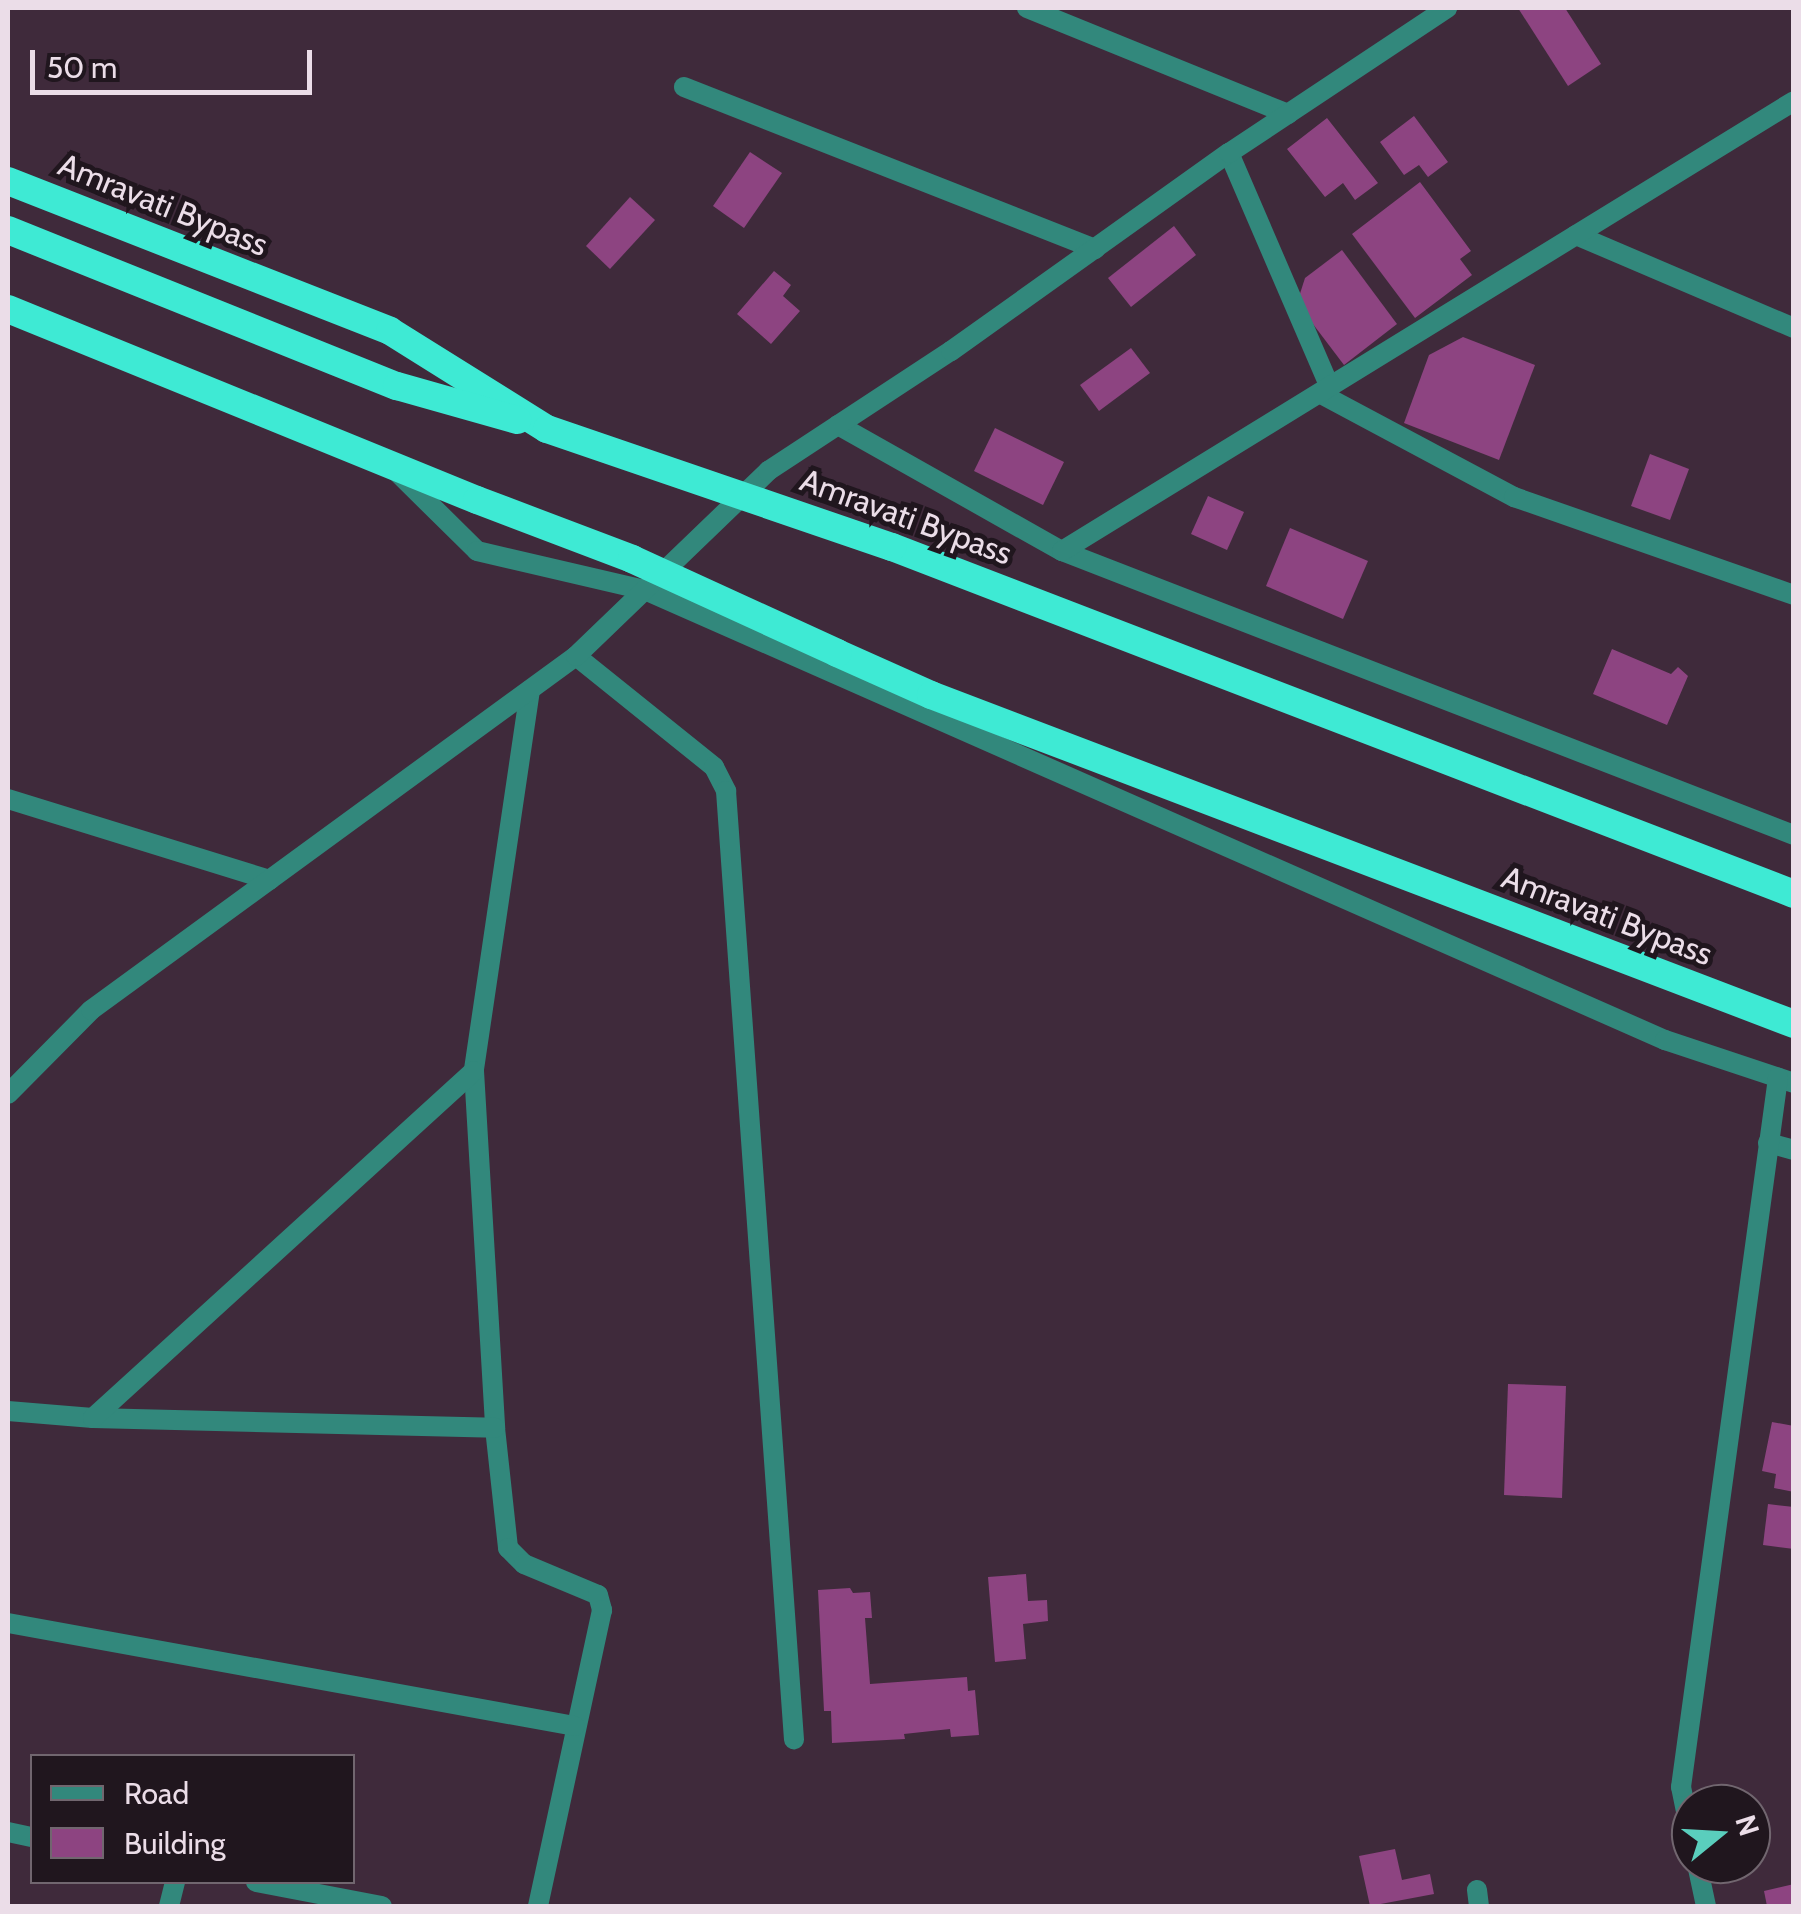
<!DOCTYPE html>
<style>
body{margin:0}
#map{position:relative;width:1801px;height:1914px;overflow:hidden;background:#3f2a3b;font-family:Cabin,sans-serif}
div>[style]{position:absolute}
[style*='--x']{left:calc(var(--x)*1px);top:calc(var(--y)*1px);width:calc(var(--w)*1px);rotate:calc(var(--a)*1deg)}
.building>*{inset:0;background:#8d4481}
.minor>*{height:20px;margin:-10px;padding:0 10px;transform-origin:10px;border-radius:10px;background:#32887c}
.tertiary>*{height:20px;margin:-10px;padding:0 10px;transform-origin:10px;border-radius:10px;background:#32887c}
.trunk>*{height:28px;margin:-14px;padding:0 14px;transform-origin:14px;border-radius:14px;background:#3eead4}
.trunk-bridge>*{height:28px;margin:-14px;padding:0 14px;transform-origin:14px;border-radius:14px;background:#3eead4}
span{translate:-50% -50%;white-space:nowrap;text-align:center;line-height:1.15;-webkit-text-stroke:10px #20161e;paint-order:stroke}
.street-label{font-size:32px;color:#ebdde8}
.frame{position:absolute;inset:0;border:10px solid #ebdde8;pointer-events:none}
.legend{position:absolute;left:30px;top:1754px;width:325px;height:130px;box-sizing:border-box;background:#20161e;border:2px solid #71666f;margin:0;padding:12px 18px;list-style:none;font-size:30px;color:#ebdde8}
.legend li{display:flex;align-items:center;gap:20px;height:50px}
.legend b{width:50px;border:2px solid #71666f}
.north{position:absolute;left:1671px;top:1784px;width:100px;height:100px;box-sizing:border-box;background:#20161e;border:2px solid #71666f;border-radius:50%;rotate:72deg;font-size:28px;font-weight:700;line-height:40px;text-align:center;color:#ebdde8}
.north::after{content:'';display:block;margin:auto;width:35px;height:45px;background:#5acebd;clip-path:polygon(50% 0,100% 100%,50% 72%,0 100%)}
.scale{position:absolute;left:30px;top:50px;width:282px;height:45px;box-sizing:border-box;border:5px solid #ebdde8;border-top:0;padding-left:12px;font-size:30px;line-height:35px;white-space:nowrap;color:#ebdde8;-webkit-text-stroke:8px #20161e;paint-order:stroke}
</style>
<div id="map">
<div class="building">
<i style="clip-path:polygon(1518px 8px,1565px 8px,1601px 64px,1568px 86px)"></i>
<i style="clip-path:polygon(1414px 116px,1448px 162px,1428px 177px,1419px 165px,1404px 175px,1380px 142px)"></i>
<i style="clip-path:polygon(1327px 118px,1378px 183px,1355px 200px,1343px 183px,1325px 197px,1287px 149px)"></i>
<i style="clip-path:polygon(750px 152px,782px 173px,744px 228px,713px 206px)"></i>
<i style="clip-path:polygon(1420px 182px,1471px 251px,1460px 259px,1472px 275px,1415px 318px,1352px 234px)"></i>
<i style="clip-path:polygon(630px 197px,655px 220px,610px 269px,586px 246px)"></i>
<i style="clip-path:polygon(1174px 226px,1196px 255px,1131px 307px,1108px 278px)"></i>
<i style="clip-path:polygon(1342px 250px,1397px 324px,1344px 365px,1297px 303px,1305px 278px)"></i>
<i style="clip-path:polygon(774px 271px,791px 285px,783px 296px,800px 311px,771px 344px,737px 314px)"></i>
<i style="clip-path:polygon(1463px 337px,1535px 365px,1499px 460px,1404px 423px,1429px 355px)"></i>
<i style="clip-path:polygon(1131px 348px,1150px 373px,1099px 411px,1080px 385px)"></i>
<i style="clip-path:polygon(995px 428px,1064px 462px,1043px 505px,974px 471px)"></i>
<i style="clip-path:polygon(1650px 454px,1689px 469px,1670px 520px,1631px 506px)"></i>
<i style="clip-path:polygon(1208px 496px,1244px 512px,1227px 550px,1191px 534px)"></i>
<i style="clip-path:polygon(1290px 528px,1368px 561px,1343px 619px,1266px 586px)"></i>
<i style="clip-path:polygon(1612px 649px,1671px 674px,1678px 667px,1688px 676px,1667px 725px,1593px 694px)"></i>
<i style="clip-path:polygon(1508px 1384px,1566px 1386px,1562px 1498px,1504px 1495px)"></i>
<i style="clip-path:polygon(1772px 1422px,1794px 1426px,1794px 1492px,1774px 1488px,1776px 1474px,1762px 1471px)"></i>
<i style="clip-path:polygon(1768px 1504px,1794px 1507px,1794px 1549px,1763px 1545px)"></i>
<i style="clip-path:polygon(1026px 1574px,1028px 1601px,1047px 1600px,1048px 1621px,1023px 1624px,1026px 1659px,995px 1662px,988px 1577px)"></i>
<i style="clip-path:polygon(850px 1588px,853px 1593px,870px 1592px,872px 1618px,865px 1618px,870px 1684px,967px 1677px,968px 1691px,975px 1690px,979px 1735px,951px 1737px,950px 1729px,904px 1734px,905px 1739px,832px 1743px,831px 1711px,824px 1711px,818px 1590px)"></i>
<i style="clip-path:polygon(1395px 1849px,1402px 1880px,1430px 1874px,1434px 1894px,1370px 1906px,1359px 1856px)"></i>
<i style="clip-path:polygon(1794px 1884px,1794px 1906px,1767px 1906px,1764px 1891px)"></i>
</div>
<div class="minor">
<i style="--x:1027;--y:8;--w:282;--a:22.1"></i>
<i style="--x:684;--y:87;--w:442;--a:21.5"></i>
<i style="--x:1229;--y:153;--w:256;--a:66.7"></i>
<i style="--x:1576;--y:235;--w:237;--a:23.1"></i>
<i style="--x:1321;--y:394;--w:219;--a:28.1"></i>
<i style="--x:1514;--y:497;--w:297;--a:19.3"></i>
<i style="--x:838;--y:425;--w:257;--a:29.4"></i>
<i style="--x:1062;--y:551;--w:785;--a:21.21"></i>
<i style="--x:395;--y:470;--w:115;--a:44.6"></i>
<i style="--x:477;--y:551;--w:172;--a:13.1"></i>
<i style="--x:645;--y:590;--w:1115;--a:23.81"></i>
<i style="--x:1665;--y:1040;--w:136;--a:18.4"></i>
<i style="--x:1062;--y:551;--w:859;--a:-31.58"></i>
<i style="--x:576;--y:656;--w:177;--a:38.8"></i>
<i style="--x:714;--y:767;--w:27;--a:63"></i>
<i style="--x:726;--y:791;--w:951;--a:85.9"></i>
<i style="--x:530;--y:690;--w:385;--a:98.4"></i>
<i style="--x:474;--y:1071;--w:358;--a:86.6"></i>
<i style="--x:495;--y:1428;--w:121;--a:83.8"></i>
<i style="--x:508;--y:1548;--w:23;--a:45"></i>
<i style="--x:524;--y:1564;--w:80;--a:22.7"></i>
<i style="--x:598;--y:1595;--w:16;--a:75"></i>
<i style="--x:602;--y:1610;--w:303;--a:102.2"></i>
<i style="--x:8;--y:799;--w:274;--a:17.2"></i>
<i style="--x:1768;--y:1143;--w:27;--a:15"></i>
<i style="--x:8;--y:1411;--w:85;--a:4.7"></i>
<i style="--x:93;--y:1418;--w:402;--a:1.4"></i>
<i style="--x:93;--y:1418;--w:515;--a:-42.33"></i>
<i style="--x:8;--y:1623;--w:576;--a:10.3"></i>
<i style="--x:8;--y:1832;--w:25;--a:12"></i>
<i style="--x:1691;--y:1836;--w:50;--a:-101.5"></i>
<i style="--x:1681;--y:1787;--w:716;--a:-82.21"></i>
<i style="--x:1697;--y:1864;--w:43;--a:77.9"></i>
<i style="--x:256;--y:1882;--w:128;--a:10.8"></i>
<i style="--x:1477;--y:1890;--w:16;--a:83"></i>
<i style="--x:169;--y:1906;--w:25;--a:-76"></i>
</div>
<div class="tertiary">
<i style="--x:8;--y:1094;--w:118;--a:-45.3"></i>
<i style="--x:91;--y:1010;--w:600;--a:-36.13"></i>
<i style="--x:576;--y:656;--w:267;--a:-43.9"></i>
<i style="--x:768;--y:471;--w:219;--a:-33.3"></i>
<i style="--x:951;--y:351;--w:341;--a:-35.5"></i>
<i style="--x:1229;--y:153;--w:262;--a:-33.6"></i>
</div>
<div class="trunk">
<i style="--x:8;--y:181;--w:410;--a:21.4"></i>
<i style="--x:390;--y:331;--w:185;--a:32"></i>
<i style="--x:8;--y:230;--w:419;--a:21.9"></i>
<i style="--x:397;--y:386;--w:125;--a:15.8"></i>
<i style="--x:8;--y:309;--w:506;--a:22.16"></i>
<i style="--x:892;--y:547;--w:966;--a:21.04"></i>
<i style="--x:837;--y:653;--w:103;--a:24.1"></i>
<i style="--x:931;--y:695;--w:924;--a:20.87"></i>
</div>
<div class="trunk-bridge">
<i style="--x:547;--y:429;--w:365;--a:18.9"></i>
<i style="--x:477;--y:500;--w:166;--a:20.8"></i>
<i style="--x:632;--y:559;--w:226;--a:24.6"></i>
</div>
<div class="street-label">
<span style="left:163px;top:205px;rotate:22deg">Amravati Bypass</span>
<span style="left:906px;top:517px;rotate:20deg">Amravati Bypass</span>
<span style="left:1607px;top:916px;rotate:21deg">Amravati Bypass</span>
</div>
<div class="frame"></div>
<ul class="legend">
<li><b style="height:12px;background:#32887c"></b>Road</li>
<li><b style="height:28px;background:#8d4481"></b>Building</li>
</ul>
<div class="north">N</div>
<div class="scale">50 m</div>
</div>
